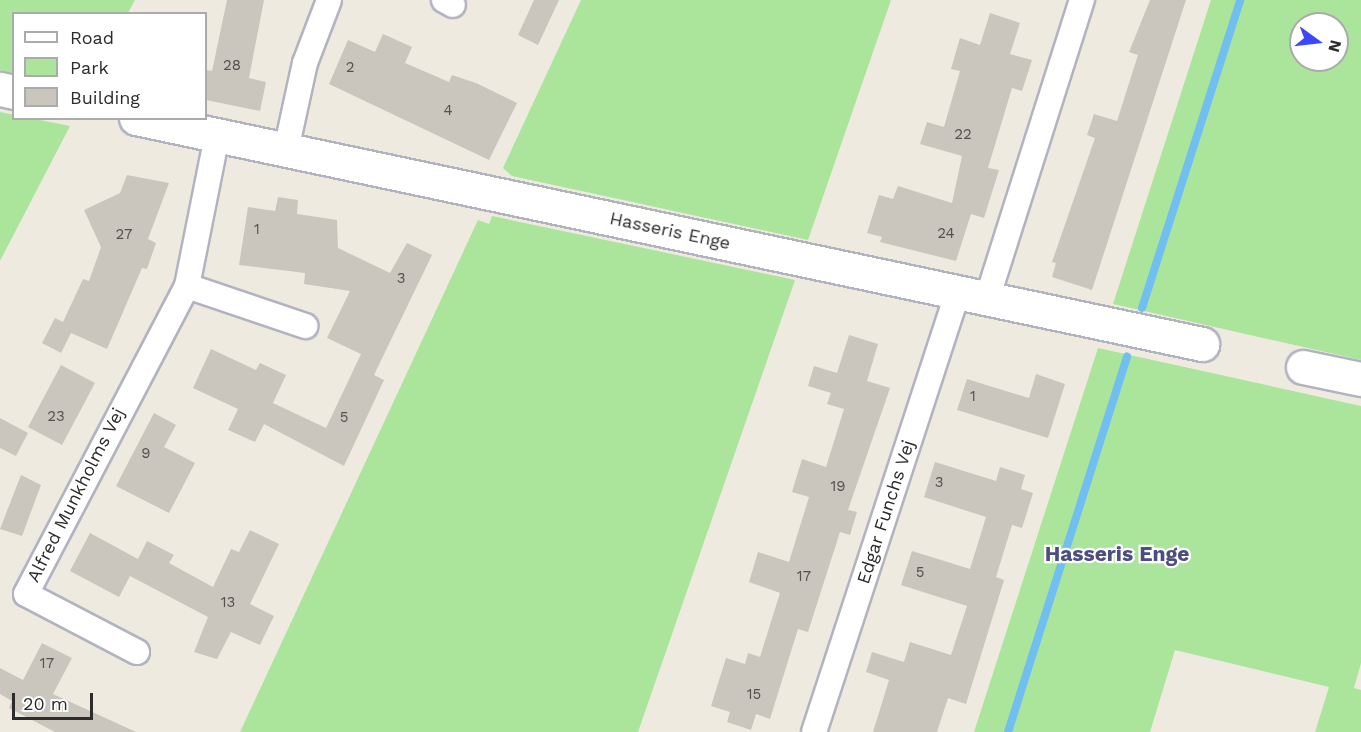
<!DOCTYPE html>
<style>
body{margin:0}
#map{position:relative;width:1361px;height:732px;overflow:hidden;background:#eeeadf;font-family:"Work Sans",sans-serif}
div>[style]{position:absolute}
[style*='--x']{left:calc(var(--x)*1px);top:calc(var(--y)*1px);width:calc(var(--w)*1px);rotate:calc(var(--a)*1deg)}
.green>*{inset:0;background:#aae59b}
.stream>*{height:8px;margin:-4px;padding:0 4px;transform-origin:4px;border-radius:4px;background:#71bef1}
.building>*{inset:0;background:#cac6be}
.roads{filter:drop-shadow(2px 0 #b2b3c0) drop-shadow(-2px 0 #b2b3c0) drop-shadow(0 2px #b2b3c0) drop-shadow(0 -2px #b2b3c0)}
.street>*{height:24px;margin:-12px;padding:0 12px;transform-origin:12px;border-radius:12px;background:#fff}
.secondary>*{height:33px;margin:-16.5px;padding:0 16.5px;transform-origin:16.5px;border-radius:16.5px;background:#fff}
span{translate:-50% -50%;white-space:nowrap;text-align:center;line-height:1.15;-webkit-text-stroke:4.5px #fff;paint-order:stroke}
.number-label{font-size:15px;color:#545250}
.number-label span{-webkit-text-stroke-width:0}
.street-label{font-size:18px;color:#2c2c2c}
.quarter-label{font-size:21px;color:#4b4e7f;font-weight:700}
.legend{position:absolute;left:12px;top:12px;width:195px;height:108px;box-sizing:border-box;background:#fff;border:2px solid #ababab;margin:0;padding:8px 10px;list-style:none;font-size:18px;color:#2c2c2c}
.legend li{display:flex;align-items:center;gap:12px;height:30px}
.legend b{width:30px;border:2px solid #ababab}
.north{position:absolute;left:1289px;top:12px;width:60px;height:60px;box-sizing:border-box;background:#fff;border:2px solid #ababab;border-radius:50%;rotate:105deg;font-size:16px;font-weight:700;line-height:24px;text-align:center;color:#2c2c2c}
.north::after{content:'';display:block;margin:auto;width:21px;height:27px;background:#3d47fd;clip-path:polygon(50% 0,100% 100%,50% 72%,0 100%)}
.scale{position:absolute;left:12px;top:693px;width:81px;height:27px;box-sizing:border-box;border:3px solid #2c2c2c;border-top:0;padding-left:8px;font-size:18px;line-height:21px;white-space:nowrap;color:#2c2c2c;-webkit-text-stroke:4px #fff;paint-order:stroke}
</style>
<div id="map">
<div class="green">
<i style="clip-path:polygon(0 0,135px 0,128px 13px,14px 14px,13px 73px,0 70px)"></i>
<i style="clip-path:polygon(581px 0,891px 0,808px 240px,512px 176px,503px 168px)"></i>
<i style="clip-path:polygon(evenodd,1211px 0,1361px 0,1361px 360px,1113px 304px,1211px 0,1301px 24px,1337px 24px,1337px 60px,1301px 60px,1301px 24px)"></i>
<i style="clip-path:polygon(0 112px,70px 126px,0 261px)"></i>
<i style="clip-path:polygon(492px 216px,795px 280px,638px 732px,240px 732px,478px 220px,489px 224px)"></i>
<i style="clip-path:polygon(1098px 348px,1361px 406px,1361px 663px,1354px 688px,1361px 690px,1361px 732px,1315px 732px,1329px 687px,1175px 650px,1150px 732px,974px 732px)"></i>
</div>
<div class="stream">
<i style="--x:1142;--y:308;--w:323;--a:-72.3"></i>
<i style="--x:1008;--y:732;--w:394;--a:-72.4"></i>
</div>
<div class="building">
<i style="clip-path:polygon(227px 0,264px 0,249px 78px,266px 82px,260px 111px,206px 100px,206px 70px,212px 71px)"></i>
<i style="clip-path:polygon(534px 0,559px 0,538px 45px,518px 35px)"></i>
<i style="clip-path:polygon(1150px 0,1186px 0,1092px 290px,1052px 277px,1056px 263px,1052px 262px,1095px 138px,1087px 135px,1094px 114px,1117px 121px,1138px 55px,1129px 52px)"></i>
<i style="clip-path:polygon(990px 13px,1020px 23px,1010px 54px,1032px 60px,1022px 91px,1012px 88px,988px 168px,999px 170px,984px 218px,971px 214px,956px 261px,880px 242px,882px 237px,867px 233px,879px 195px,893px 199px,898px 186px,952px 203px,962px 156px,920px 144px,927px 122px,944px 127px,960px 71px,951px 69px,960px 38px,980px 45px)"></i>
<i style="clip-path:polygon(383px 34px,412px 47px,405px 63px,449px 82px,452px 75px,476px 83px,517px 103px,489px 160px,329px 84px,348px 40px,375px 52px)"></i>
<i style="clip-path:polygon(127px 175px,169px 183px,148px 239px,156px 243px,147px 269px,142px 268px,107px 349px,71px 333px,61px 353px,42px 343px,55px 318px,63px 322px,83px 279px,89px 281px,101px 247px,84px 210px,120px 193px)"></i>
<i style="clip-path:polygon(278px 197px,298px 200px,297px 214px,337px 220px,338px 248px,390px 273px,407px 243px,432px 255px,374px 375px,384px 380px,344px 466px,264px 424px,255px 442px,228px 430px,238px 409px,193px 388px,211px 349px,256px 370px,260px 363px,286px 375px,273px 403px,326px 428px,361px 354px,327px 338px,350px 291px,304px 284px,305px 273px,239px 265px,248px 207px,275px 211px)"></i>
<i style="clip-path:polygon(849px 335px,878px 344px,867px 381px,890px 388px,848px 510px,857px 512px,850px 535px,840px 532px,808px 632px,798px 629px,770px 719px,756px 714px,751px 730px,727px 722px,730px 712px,711px 706px,726px 658px,745px 664px,748px 653px,760px 657px,780px 593px,749px 582px,758px 552px,789px 562px,809px 497px,792px 492px,802px 459px,826px 467px,844px 409px,827px 404px,831px 393px,808px 386px,814px 366px,837px 373px)"></i>
<i style="clip-path:polygon(61px 365px,95px 383px,62px 445px,28px 427px)"></i>
<i style="clip-path:polygon(1036px 374px,1065px 384px,1048px 438px,957px 410px,967px 379px,1029px 398px)"></i>
<i style="clip-path:polygon(154px 413px,176px 425px,164px 447px,195px 463px,169px 513px,116px 486px)"></i>
<i style="clip-path:polygon(0 418px,28px 433px,16px 456px,0 448px)"></i>
<i style="clip-path:polygon(935px 462px,996px 481px,1000px 467px,1025px 475px,1021px 489px,1033px 493px,1022px 528px,1012px 525px,996px 577px,1004px 580px,966px 704px,948px 698px,937px 732px,873px 732px,889px 680px,866px 672px,872px 652px,904px 662px,910px 642px,951px 655px,967px 606px,901px 585px,912px 551px,970px 569px,986px 517px,924px 497px)"></i>
<i style="clip-path:polygon(21px 475px,41px 485px,22px 536px,0 529px)"></i>
<i style="clip-path:polygon(250px 530px,279px 544px,250px 604px,274px 616px,260px 645px,231px 632px,217px 659px,194px 652px,208px 617px,130px 576px,119px 597px,70px 571px,90px 533px,138px 559px,147px 541px,174px 555px,169px 563px,213px 587px,231px 549px,239px 552px)"></i>
<i style="clip-path:polygon(42px 643px,72px 658px,53px 694px,136px 732px,55px 732px,9px 708px,12px 701px,0 694px,0 668px,23px 680px)"></i>
</div>
<div class="roads">
<div class="street">
<i style="--x:444;--y:0;--w:10;--a:29"></i>
<i style="--x:286;--y:150;--w:89;--a:-77.7"></i>
<i style="--x:305;--y:63;--w:67;--a:-69.1"></i>
<i style="--x:187;--y:286;--w:125;--a:18.7"></i>
<i style="--x:988;--y:296;--w:311;--a:-72.4"></i>
<i style="--x:137;--y:652;--w:125;--a:-152.4"></i>
<i style="--x:26;--y:594;--w:348;--a:-62.4"></i>
<i style="--x:187;--y:286;--w:153;--a:-78.7"></i>
<i style="--x:814;--y:732;--w:463;--a:-71.9"></i>
</div>
<div class="secondary">
<i style="--x:0;--y:89;--w:14;--a:12"></i>
<i style="--x:136;--y:118;--w:1090;--a:11.97"></i>
<i style="--x:1303;--y:367;--w:59;--a:11.7"></i>
</div>
</div>
<div class="number-label">
<span style="left:232px;top:66px">28</span>
<span style="left:350px;top:68px">2</span>
<span style="left:448px;top:111px">4</span>
<span style="left:963px;top:135px">22</span>
<span style="left:257px;top:230px">1</span>
<span style="left:946px;top:234px">24</span>
<span style="left:124px;top:235px">27</span>
<span style="left:401px;top:279px">3</span>
<span style="left:973px;top:397px">1</span>
<span style="left:56px;top:417px">23</span>
<span style="left:344px;top:418px">5</span>
<span style="left:146px;top:454px">9</span>
<span style="left:939px;top:483px">3</span>
<span style="left:838px;top:487px">19</span>
<span style="left:920px;top:573px">5</span>
<span style="left:804px;top:577px">17</span>
<span style="left:228px;top:603px">13</span>
<span style="left:47px;top:664px">17</span>
<span style="left:754px;top:695px">15</span>
</div>
<div class="street-label">
<span style="left:670px;top:231px;rotate:12deg">Hasseris Enge</span>
<span style="left:76px;top:495px;rotate:-63deg">Alfred Munkholms Vej</span>
<span style="left:886px;top:512px;rotate:-72deg">Edgar Funchs Vej</span>
</div>
<div class="quarter-label">
<span style="left:1117px;top:554px">Hasseris Enge</span>
</div>
<ul class="legend">
<li><b style="height:8px;background:#fff"></b>Road</li>
<li><b style="height:16px;background:#aae59b"></b>Park</li>
<li><b style="height:16px;background:#cac6be"></b>Building</li>
</ul>
<div class="north">N</div>
<div class="scale">20 m</div>
</div>
